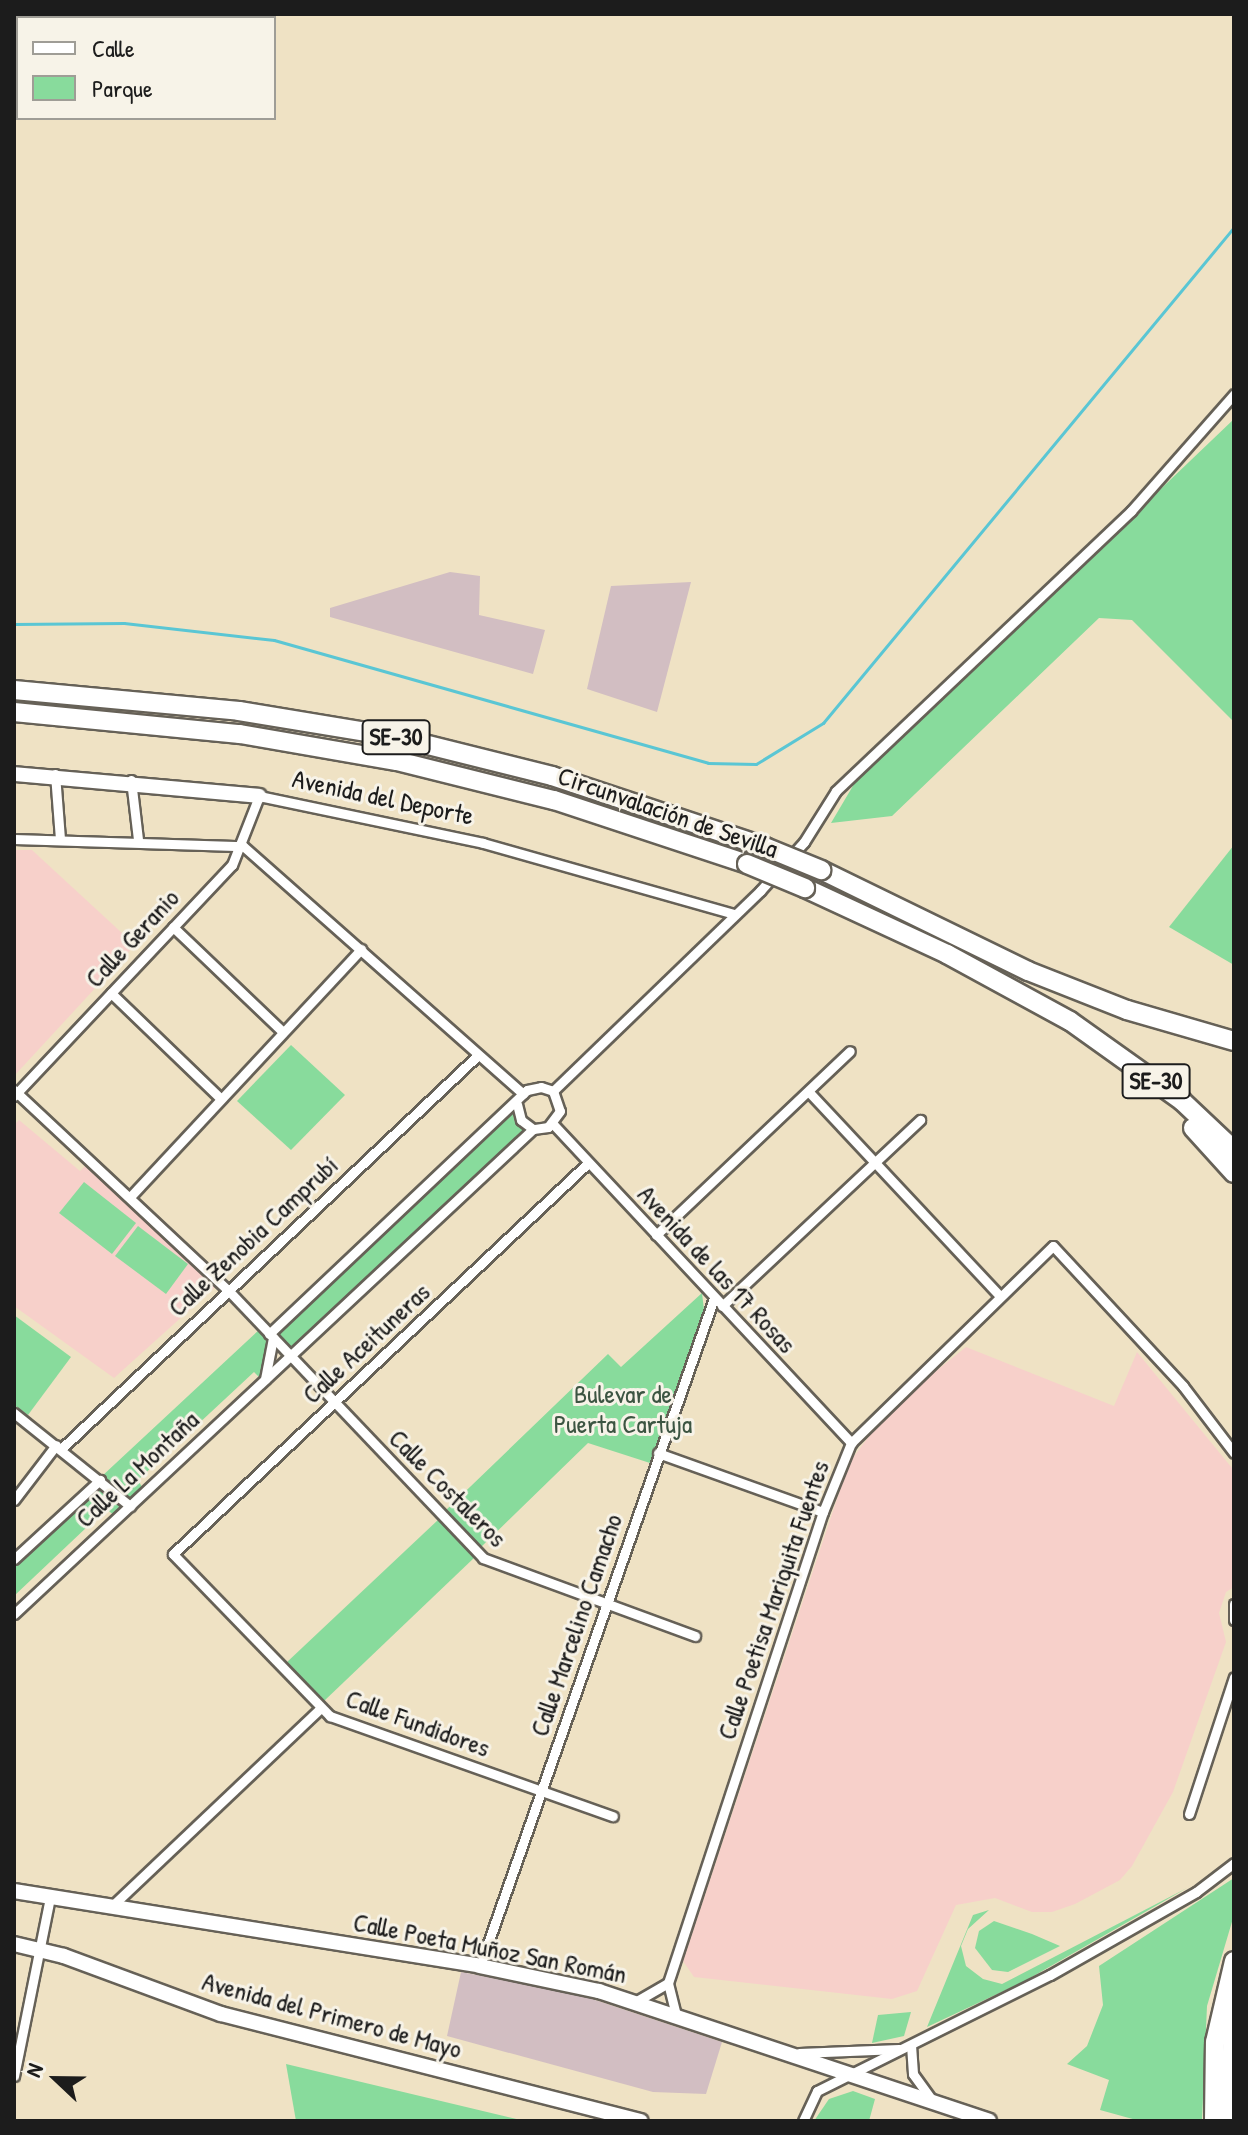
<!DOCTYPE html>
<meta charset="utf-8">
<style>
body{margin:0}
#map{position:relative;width:1248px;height:2135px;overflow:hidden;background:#efe2c4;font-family:"Patrick Hand",sans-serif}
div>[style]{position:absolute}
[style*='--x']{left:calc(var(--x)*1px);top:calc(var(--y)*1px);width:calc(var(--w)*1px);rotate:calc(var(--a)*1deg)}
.built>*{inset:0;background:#f7d0ca}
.industrial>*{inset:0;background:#d2bec2}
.green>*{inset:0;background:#88db9c}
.stream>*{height:3px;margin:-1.5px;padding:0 1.5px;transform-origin:1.5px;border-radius:1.5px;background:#5ac6d4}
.roads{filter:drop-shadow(2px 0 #666157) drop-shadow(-2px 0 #666157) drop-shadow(0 2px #666157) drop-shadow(0 -2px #666157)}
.street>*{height:9px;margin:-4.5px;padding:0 4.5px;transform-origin:4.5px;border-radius:4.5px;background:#fff}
.secondary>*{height:14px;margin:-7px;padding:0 7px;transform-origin:7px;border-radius:7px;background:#fff}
.highway>*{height:18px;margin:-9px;padding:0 9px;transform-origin:9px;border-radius:9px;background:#fff}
.bridges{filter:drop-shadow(2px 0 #666157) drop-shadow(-2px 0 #666157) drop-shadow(0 2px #666157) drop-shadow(0 -2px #666157)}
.highway-bridge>*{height:18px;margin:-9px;padding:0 9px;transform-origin:9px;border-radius:9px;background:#fff}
span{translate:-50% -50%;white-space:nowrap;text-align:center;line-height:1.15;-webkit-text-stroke:6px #f7f3e8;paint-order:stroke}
.shield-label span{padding:2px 6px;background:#f7f3e8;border:2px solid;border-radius:6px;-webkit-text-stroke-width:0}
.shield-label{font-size:24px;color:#1c1c1c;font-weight:700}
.street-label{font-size:26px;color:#1c1c1c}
.park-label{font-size:26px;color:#3c5542}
.frame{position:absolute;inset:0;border:16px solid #1c1c1c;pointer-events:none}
.legend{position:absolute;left:16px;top:16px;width:260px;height:104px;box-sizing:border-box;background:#f7f3e8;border:2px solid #9f9d96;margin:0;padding:10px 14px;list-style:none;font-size:24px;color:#1c1c1c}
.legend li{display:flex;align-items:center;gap:16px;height:40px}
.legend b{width:40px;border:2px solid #9f9d96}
.north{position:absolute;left:16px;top:2039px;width:80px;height:80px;-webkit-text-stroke:6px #f7f3e8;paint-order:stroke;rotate:292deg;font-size:22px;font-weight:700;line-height:32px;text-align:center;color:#1c1c1c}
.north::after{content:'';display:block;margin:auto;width:28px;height:36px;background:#1c1c1c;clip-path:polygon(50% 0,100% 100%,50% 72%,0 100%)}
</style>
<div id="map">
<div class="built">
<i style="clip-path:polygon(14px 850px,32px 850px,135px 945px,15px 1075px)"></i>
<i style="clip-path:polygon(19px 1120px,80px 1171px,85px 1166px,215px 1287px,114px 1378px,14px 1306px,14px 1125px)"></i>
<i style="clip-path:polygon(966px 1347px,1114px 1406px,1137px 1352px,1232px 1468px,1234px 1587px,1226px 1592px,1219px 1613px,1226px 1642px,1173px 1792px,1132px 1866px,1120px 1880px,1075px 1904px,1052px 1912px,1032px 1912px,995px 1898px,956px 1905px,917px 1991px,892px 1999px,694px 1977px,683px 1961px,849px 1463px,890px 1408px)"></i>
</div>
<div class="industrial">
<i style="clip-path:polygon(450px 572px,480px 576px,479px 615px,545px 630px,533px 674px,330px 617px,330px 608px)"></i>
<i style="clip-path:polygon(691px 582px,657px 712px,587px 689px,611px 586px)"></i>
<i style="clip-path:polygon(461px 1972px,577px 1994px,722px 2042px,706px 2094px,653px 2092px,447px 2036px)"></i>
</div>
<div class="green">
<i style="clip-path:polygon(1234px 419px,1234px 722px,1132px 620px,1099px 618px,892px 816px,831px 823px,857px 779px)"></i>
<i style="clip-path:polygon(1234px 845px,1234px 965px,1169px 927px)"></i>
<i style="clip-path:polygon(291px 1045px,345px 1095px,291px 1150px,237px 1101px)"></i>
<i style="clip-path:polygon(512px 1111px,515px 1122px,527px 1132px,292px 1354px,274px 1334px)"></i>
<i style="clip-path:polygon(84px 1182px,136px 1223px,112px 1254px,59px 1213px)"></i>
<i style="clip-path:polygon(138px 1226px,188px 1264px,166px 1294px,115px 1256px)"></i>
<i style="clip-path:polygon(702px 1293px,704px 1310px,650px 1463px,588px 1443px,480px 1548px,445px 1511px,608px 1354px,621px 1367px)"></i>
<i style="clip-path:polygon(14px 1315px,71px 1357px,28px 1415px,14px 1405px)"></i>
<i style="clip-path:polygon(260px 1329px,269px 1340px,266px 1369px,260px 1378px,254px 1372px,138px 1480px,142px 1487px,127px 1500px,101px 1477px)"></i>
<i style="clip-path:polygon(100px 1482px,120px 1508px,114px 1515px,106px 1509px,14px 1596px,14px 1564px)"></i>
<i style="clip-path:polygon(439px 1519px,475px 1557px,323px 1702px,286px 1663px)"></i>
<i style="clip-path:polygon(1234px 1878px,1234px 1915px,1207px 2006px,1202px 2121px,1140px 2121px,1100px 2110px,1109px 2080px,1067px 2064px,1087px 2046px,1103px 2005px,1099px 1966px)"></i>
<i style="clip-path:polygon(1187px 1888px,1023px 1982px,927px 2027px,973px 1915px,989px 1910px,968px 1929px,961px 1946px,966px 1966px,983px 1979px,1002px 1984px)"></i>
<i style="clip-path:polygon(994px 1921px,1032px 1934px,1060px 1946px,1008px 1972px,992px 1970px,975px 1948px,979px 1931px)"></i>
<i style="clip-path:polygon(911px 2012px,904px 2036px,872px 2043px,878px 2015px)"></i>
<i style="clip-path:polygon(286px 2064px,525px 2121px,296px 2121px)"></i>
<i style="clip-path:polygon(853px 2091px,875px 2099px,869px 2121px,814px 2121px,829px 2099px)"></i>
</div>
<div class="stream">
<i style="--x:14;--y:624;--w:110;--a:-0.5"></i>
<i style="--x:124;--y:623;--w:151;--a:6.5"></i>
<i style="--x:274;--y:640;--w:451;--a:15.8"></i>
<i style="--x:708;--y:763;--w:48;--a:1.2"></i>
<i style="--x:756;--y:764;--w:79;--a:-31.5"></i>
<i style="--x:823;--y:723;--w:644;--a:-50.35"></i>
</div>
<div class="roads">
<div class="street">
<i style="--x:55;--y:774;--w:65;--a:85.6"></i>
<i style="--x:131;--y:780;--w:60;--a:83.3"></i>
<i style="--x:14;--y:839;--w:229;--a:1.8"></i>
<i style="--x:243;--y:846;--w:374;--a:41.5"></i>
<i style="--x:173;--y:927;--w:152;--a:43.7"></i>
<i style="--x:111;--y:993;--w:151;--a:43.9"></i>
<i style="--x:14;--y:1090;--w:293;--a:43.1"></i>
<i style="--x:228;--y:1290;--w:370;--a:46.4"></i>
<i style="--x:483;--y:1558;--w:226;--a:20.2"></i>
<i style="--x:553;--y:1091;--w:288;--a:-44"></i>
<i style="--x:760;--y:891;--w:66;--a:-48.1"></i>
<i style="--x:804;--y:842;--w:60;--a:-57.9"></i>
<i style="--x:836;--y:791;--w:407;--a:-43.5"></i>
<i style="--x:1131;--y:511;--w:156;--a:-48.6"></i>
<i style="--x:809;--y:1092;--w:279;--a:46.9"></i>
<i style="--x:14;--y:1096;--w:318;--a:-46.7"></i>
<i style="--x:232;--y:865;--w:74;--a:-68.6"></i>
<i style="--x:259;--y:796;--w:229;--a:11.8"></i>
<i style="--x:483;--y:843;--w:261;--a:15.8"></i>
<i style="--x:553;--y:1124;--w:437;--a:46.9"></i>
<i style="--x:588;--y:1163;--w:570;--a:136.71"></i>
<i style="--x:173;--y:1554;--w:226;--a:45.9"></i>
<i style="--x:330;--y:1716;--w:300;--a:19.5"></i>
<i style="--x:130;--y:1197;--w:339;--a:-47"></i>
<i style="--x:656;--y:1235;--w:267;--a:-43.5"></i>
<i style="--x:722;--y:1306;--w:272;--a:-43.2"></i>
<i style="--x:269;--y:1334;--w:355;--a:-43.4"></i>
<i style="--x:527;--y:1090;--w:14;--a:-12"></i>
<i style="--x:541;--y:1087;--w:13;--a:18"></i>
<i style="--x:553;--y:1091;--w:21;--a:71"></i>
<i style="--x:560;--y:1111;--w:20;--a:127"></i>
<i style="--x:548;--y:1127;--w:15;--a:172"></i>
<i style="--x:533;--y:1129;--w:15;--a:-143"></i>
<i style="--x:521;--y:1120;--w:16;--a:-104"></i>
<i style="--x:265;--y:1379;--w:42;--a:-79"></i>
<i style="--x:14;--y:1413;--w:149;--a:38.7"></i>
<i style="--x:61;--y:1449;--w:571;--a:-43.37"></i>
<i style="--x:658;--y:1453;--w:175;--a:19.7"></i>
<i style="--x:14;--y:1500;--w:69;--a:-52.6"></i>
<i style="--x:14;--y:1559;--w:117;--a:-42.6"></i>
<i style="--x:1234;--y:1604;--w:16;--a:90"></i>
<i style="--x:14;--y:1614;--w:710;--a:-43.06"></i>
<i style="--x:1189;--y:1814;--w:144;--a:-71.8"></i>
<i style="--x:111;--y:1907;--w:289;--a:-43.5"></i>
<i style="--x:480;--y:1966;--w:708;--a:-70.69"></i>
<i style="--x:668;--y:1983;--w:33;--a:76"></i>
<i style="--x:635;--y:2002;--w:38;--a:-30"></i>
<i style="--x:668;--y:1983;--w:496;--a:-71.8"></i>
<i style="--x:823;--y:1512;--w:74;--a:-67.9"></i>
<i style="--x:851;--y:1443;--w:282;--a:-44.3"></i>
<i style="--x:1053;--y:1246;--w:191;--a:47.1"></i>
<i style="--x:1183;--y:1386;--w:84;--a:52.7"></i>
<i style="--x:911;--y:2045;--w:29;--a:86"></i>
<i style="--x:913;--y:2074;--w:32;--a:54"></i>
<i style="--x:799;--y:2053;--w:100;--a:-2.3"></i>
<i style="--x:14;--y:2076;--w:183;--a:-78.6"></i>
<i style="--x:803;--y:2121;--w:33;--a:-65"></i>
<i style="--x:817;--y:2091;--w:260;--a:-26.5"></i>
<i style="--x:1050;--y:1975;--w:168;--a:-29.6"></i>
<i style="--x:1196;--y:1892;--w:48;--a:-37.3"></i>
</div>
<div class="secondary">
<i style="--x:14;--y:774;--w:246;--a:5.1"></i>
<i style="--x:14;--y:1891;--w:472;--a:9.1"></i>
<i style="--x:480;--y:1966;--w:122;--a:11.9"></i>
<i style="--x:599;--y:1991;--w:411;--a:18.4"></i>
<i style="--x:14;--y:1944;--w:51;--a:13.5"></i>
<i style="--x:64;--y:1956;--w:167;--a:20.3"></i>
<i style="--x:221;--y:2014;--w:433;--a:14.3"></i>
</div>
<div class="highway">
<i style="--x:14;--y:690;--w:226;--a:5.3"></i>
<i style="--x:239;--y:711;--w:159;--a:9.4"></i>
<i style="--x:396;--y:737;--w:161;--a:14"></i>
<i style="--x:552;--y:776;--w:225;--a:18.4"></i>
<i style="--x:14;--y:712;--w:227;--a:5.6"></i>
<i style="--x:240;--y:734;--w:159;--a:9.8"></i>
<i style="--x:397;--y:761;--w:162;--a:14"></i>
<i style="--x:554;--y:800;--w:203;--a:18.3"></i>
<i style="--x:821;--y:870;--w:230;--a:26"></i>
<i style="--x:1028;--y:971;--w:106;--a:21.5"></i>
<i style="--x:1127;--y:1010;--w:111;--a:16.2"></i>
<i style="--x:805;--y:888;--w:157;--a:24.9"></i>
<i style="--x:947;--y:954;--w:140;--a:28.6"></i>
<i style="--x:1070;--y:1021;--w:138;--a:35.5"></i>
<i style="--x:1182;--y:1101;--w:71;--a:43.3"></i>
<i style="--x:1193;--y:1128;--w:61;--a:47.7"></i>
<i style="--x:1214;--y:2121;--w:79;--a:-89.3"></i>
<i style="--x:1215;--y:2042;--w:83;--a:-76.8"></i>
<i style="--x:1228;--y:2121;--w:104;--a:-86.7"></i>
</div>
</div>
<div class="bridges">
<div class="highway-bridge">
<i style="--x:765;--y:847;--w:61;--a:22.3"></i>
<i style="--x:747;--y:864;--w:63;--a:22.5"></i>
</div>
</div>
<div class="shield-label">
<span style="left:396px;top:737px">SE-30</span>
<span style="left:1156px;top:1081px">SE-30</span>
</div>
<div class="street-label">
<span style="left:383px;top:797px;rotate:12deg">Avenida del Deporte</span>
<span style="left:668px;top:812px;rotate:19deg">Circunvalación de Sevilla</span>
<span style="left:132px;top:938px;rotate:-47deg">Calle Geranio</span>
<span style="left:253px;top:1236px;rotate:-43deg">Calle Zenobia Camprubí</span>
<span style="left:717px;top:1269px;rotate:47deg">Avenida de las 17 Rosas</span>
<span style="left:366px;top:1343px;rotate:-43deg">Calle Aceituneras</span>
<span style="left:137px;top:1469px;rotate:-43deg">Calle La Montaña</span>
<span style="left:448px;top:1488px;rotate:45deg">Calle Costaleros</span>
<span style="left:773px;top:1600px;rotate:-71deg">Calle Poetisa Mariquita Fuentes</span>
<span style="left:576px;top:1625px;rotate:-71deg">Calle Marcelino Camacho</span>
<span style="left:418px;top:1723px;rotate:20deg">Calle Fundidores</span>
<span style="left:490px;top:1948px;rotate:11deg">Calle Poeta Muñoz San Román</span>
<span style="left:332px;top:2015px;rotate:15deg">Avenida del Primero de Mayo</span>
</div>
<div class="park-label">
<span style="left:623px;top:1409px">Bulevar de<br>Puerta Cartuja</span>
</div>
<div class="frame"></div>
<ul class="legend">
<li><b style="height:10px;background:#fff"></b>Calle</li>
<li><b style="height:22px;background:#88db9c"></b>Parque</li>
</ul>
<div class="north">N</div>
</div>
